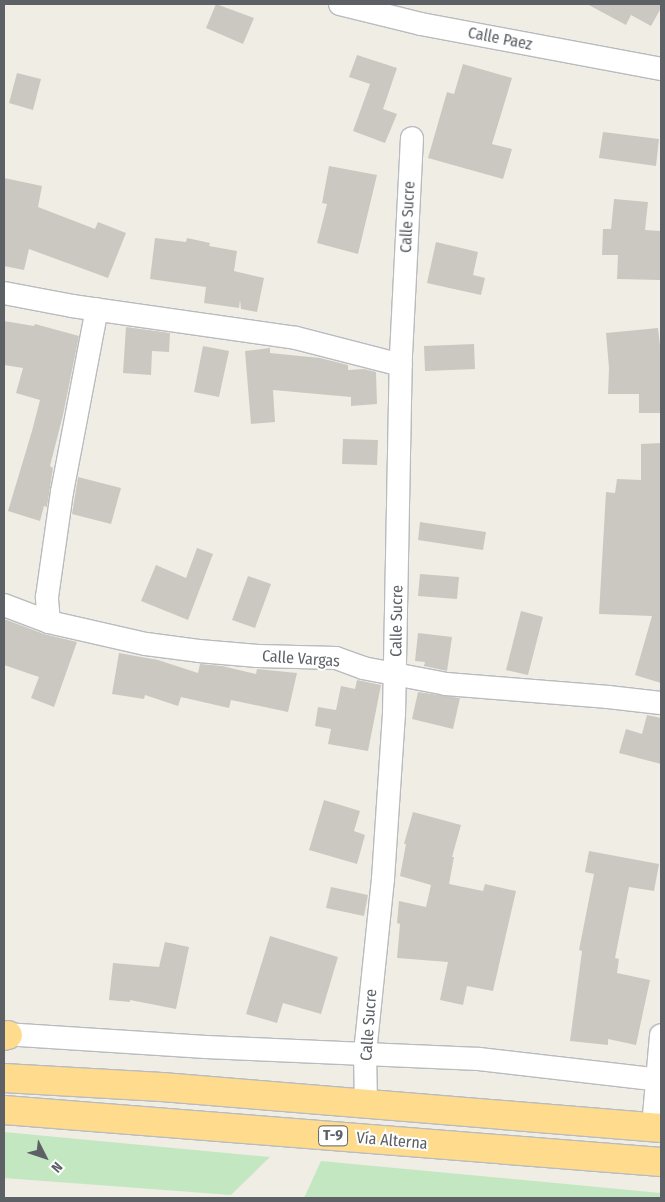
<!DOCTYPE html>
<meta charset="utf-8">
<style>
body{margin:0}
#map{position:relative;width:665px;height:1202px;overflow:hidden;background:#f0ede5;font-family:"Fira Sans Condensed",sans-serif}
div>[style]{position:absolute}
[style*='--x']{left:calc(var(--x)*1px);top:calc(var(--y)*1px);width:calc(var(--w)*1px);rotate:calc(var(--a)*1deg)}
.green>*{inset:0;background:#c3e8c1}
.building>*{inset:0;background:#cbc8c2}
.roads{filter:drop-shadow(1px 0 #b8bbbf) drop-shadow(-1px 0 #b8bbbf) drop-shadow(0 1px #b8bbbf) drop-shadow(0 -1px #b8bbbf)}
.minor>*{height:22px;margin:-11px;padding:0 11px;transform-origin:11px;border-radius:11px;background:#fff}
.highway>*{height:28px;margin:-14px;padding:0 14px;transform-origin:14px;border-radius:14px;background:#ffdc8d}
span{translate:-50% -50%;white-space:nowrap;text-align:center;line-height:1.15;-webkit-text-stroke:4px #fff;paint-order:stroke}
.shield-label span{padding:1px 4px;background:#fff;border:1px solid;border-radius:4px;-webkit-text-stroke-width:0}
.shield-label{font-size:15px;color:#5d6166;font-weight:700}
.street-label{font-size:16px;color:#5d6166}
.frame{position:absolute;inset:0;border:5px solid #5d6166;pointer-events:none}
.north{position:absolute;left:20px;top:1132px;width:50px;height:50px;-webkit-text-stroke:4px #fff;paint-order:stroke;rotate:131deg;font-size:14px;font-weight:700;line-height:20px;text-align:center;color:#5d6166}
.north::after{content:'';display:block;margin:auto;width:18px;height:22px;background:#5d6166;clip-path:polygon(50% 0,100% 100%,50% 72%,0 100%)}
</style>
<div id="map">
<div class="green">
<i style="clip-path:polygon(4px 1132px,270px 1157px,231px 1195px,4px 1178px)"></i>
<i style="clip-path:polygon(321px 1161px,661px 1193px,661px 1198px,304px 1198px)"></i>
</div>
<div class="building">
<i style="clip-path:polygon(216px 4px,254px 18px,243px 44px,206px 28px)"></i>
<i style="clip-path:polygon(587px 4px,661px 4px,661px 8px,651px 26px,631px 15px,626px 25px)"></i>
<i style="clip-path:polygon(357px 55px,397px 68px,383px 109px,397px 114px,385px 143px,353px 131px,370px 84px,349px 77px)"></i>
<i style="clip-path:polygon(463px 64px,512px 78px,492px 144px,512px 149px,503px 179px,428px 158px,447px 92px,454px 94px)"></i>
<i style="clip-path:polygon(17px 73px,41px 79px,33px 110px,9px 103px)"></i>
<i style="clip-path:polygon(603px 132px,659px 139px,656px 166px,599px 158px)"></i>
<i style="clip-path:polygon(329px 166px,377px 175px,358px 254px,317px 243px,327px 204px,322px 203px)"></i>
<i style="clip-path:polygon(4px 178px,42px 186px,38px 207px,95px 229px,98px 222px,126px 233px,108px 278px,29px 249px,24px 270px,4px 266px)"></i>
<i style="clip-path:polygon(614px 199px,648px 202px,645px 230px,661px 231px,660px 280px,617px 279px,618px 255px,602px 255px,603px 229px,611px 229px)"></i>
<i style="clip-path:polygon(155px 238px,186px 242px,187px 238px,210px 243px,209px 246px,237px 251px,234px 271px,264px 278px,257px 312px,241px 309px,240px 300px,239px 308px,204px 303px,206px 287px,150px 279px)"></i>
<i style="clip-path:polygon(436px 242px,478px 252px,473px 275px,485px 278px,481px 295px,427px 283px)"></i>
<i style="clip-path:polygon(4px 321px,34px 326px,35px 324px,79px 336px,63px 415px,50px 466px,53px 468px,47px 507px,44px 506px,40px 521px,8px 511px,32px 431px,40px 400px,16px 393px,23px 368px,4px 365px)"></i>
<i style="clip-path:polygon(126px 327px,170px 333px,169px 352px,152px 351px,151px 375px,123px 373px)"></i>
<i style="clip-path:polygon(658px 328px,661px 355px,661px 413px,639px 413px,639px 394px,608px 394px,609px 368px,606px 333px)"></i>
<i style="clip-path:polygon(474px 344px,475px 369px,425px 371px,424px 346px)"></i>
<i style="clip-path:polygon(203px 346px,229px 351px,219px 397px,194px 392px)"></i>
<i style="clip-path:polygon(270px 348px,270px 353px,320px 358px,348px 365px,348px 370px,364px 369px,376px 372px,377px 404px,351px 406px,351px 397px,273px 390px,275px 422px,251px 424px,245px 351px)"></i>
<i style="clip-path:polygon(343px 439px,378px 440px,377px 465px,342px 464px)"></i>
<i style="clip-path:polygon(661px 443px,661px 683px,635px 675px,652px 616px,599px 614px,606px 492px,615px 493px,617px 479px,641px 480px,641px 444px)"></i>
<i style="clip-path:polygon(78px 477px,121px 488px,111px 524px,72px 514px)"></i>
<i style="clip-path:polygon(420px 522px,486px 532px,483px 550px,418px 540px)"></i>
<i style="clip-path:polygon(197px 548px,213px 554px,188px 620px,141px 601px,156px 565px,186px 578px)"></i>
<i style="clip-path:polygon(420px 574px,459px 577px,457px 599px,418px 596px)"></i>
<i style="clip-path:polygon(248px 576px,271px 584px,255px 628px,232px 620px)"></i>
<i style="clip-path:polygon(521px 611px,543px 617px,528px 675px,506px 670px)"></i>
<i style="clip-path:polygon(4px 619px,44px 634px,77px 642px,54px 707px,31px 698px,39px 677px,4px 665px)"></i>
<i style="clip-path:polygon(418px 633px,452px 637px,447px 671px,424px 666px,425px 662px,415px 661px)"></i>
<i style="clip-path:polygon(119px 653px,158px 660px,198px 673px,200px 664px,222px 666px,256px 674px,257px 669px,297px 673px,288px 712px,231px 700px,229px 708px,181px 697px,178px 706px,145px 695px,144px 699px,112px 694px)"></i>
<i style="clip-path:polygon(357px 680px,381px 685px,368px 751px,328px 744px,331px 729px,315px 726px,318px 707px,336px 710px,341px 686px,355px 689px)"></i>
<i style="clip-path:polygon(418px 692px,460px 698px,453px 729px,412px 719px)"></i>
<i style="clip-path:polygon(647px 715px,661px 718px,661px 764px,619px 753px,626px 729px,642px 734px)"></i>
<i style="clip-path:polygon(324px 800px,360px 811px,354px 831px,365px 835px,357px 864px,309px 850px)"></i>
<i style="clip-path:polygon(413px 812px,461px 825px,452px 857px,454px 857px,449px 884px,483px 891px,485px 884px,516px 891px,493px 991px,467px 986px,463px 1005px,440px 1000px,448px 962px,397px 958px,400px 924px,397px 923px,399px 901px,426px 907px,431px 885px,400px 876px,406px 844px,404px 844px)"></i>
<i style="clip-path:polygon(589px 851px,659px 864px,654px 891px,629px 887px,615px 958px,619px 959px,617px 973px,650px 980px,636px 1045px,608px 1039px,608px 1045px,570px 1041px,582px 951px,579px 950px,594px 874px,585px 872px)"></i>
<i style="clip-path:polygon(331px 887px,368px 895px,364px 916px,326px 908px)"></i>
<i style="clip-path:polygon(270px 936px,338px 957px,321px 1014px,283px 1003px,277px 1023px,246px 1014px)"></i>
<i style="clip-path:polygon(165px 942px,189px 947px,176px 1009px,130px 1000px,130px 1002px,109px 1000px,113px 963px,159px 967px)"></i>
</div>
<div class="roads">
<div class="minor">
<i style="--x:340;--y:4;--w:83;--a:13.9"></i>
<i style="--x:421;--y:24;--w:244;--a:10.6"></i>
<i style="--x:4;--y:293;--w:69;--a:10.8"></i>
<i style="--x:72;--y:306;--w:226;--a:8.1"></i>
<i style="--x:296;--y:338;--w:108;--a:14.4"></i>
<i style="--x:4;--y:605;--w:48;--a:20.7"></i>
<i style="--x:49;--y:622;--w:99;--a:12.8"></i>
<i style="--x:146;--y:644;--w:53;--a:7.5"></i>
<i style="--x:199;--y:651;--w:59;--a:4.8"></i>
<i style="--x:258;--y:656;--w:78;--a:1.5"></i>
<i style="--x:336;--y:658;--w:29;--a:20"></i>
<i style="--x:363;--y:668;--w:85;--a:10.9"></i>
<i style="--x:446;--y:684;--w:163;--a:4.6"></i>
<i style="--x:608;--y:697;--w:53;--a:6.5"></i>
<i style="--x:49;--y:622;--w:25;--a:-95"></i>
<i style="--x:47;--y:597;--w:106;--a:-81.9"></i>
<i style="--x:62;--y:492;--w:186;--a:-79.2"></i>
<i style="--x:4;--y:1034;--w:202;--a:3.7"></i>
<i style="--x:206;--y:1047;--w:273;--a:2.5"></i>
<i style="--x:479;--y:1059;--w:183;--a:6.6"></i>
<i style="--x:366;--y:1104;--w:51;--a:-91.1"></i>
<i style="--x:365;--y:1053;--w:175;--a:-84.1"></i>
<i style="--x:383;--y:879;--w:165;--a:-86.2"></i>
<i style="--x:394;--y:714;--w:359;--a:-88.9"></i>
<i style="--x:401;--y:355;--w:217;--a:-87.1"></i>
<i style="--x:653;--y:1127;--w:92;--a:-85"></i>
</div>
<div class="highway">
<i style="--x:4;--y:1036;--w:4;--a:-14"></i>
<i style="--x:4;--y:1078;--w:158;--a:3.3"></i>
<i style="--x:162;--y:1087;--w:501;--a:4.7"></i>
<i style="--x:4;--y:1110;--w:659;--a:4.53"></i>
</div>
</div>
<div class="shield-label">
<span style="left:333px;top:1136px">T-9</span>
</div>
<div class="street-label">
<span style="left:500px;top:39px;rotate:11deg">Calle Paez</span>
<span style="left:408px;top:217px;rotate:-87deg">Calle Sucre</span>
<span style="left:397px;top:621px;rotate:-89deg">Calle Sucre</span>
<span style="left:301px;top:659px;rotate:4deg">Calle Vargas</span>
<span style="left:369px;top:1025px;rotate:-86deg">Calle Sucre</span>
<span style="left:392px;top:1141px;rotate:5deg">Vía Alterna</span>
</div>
<div class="frame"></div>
<div class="north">N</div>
</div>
